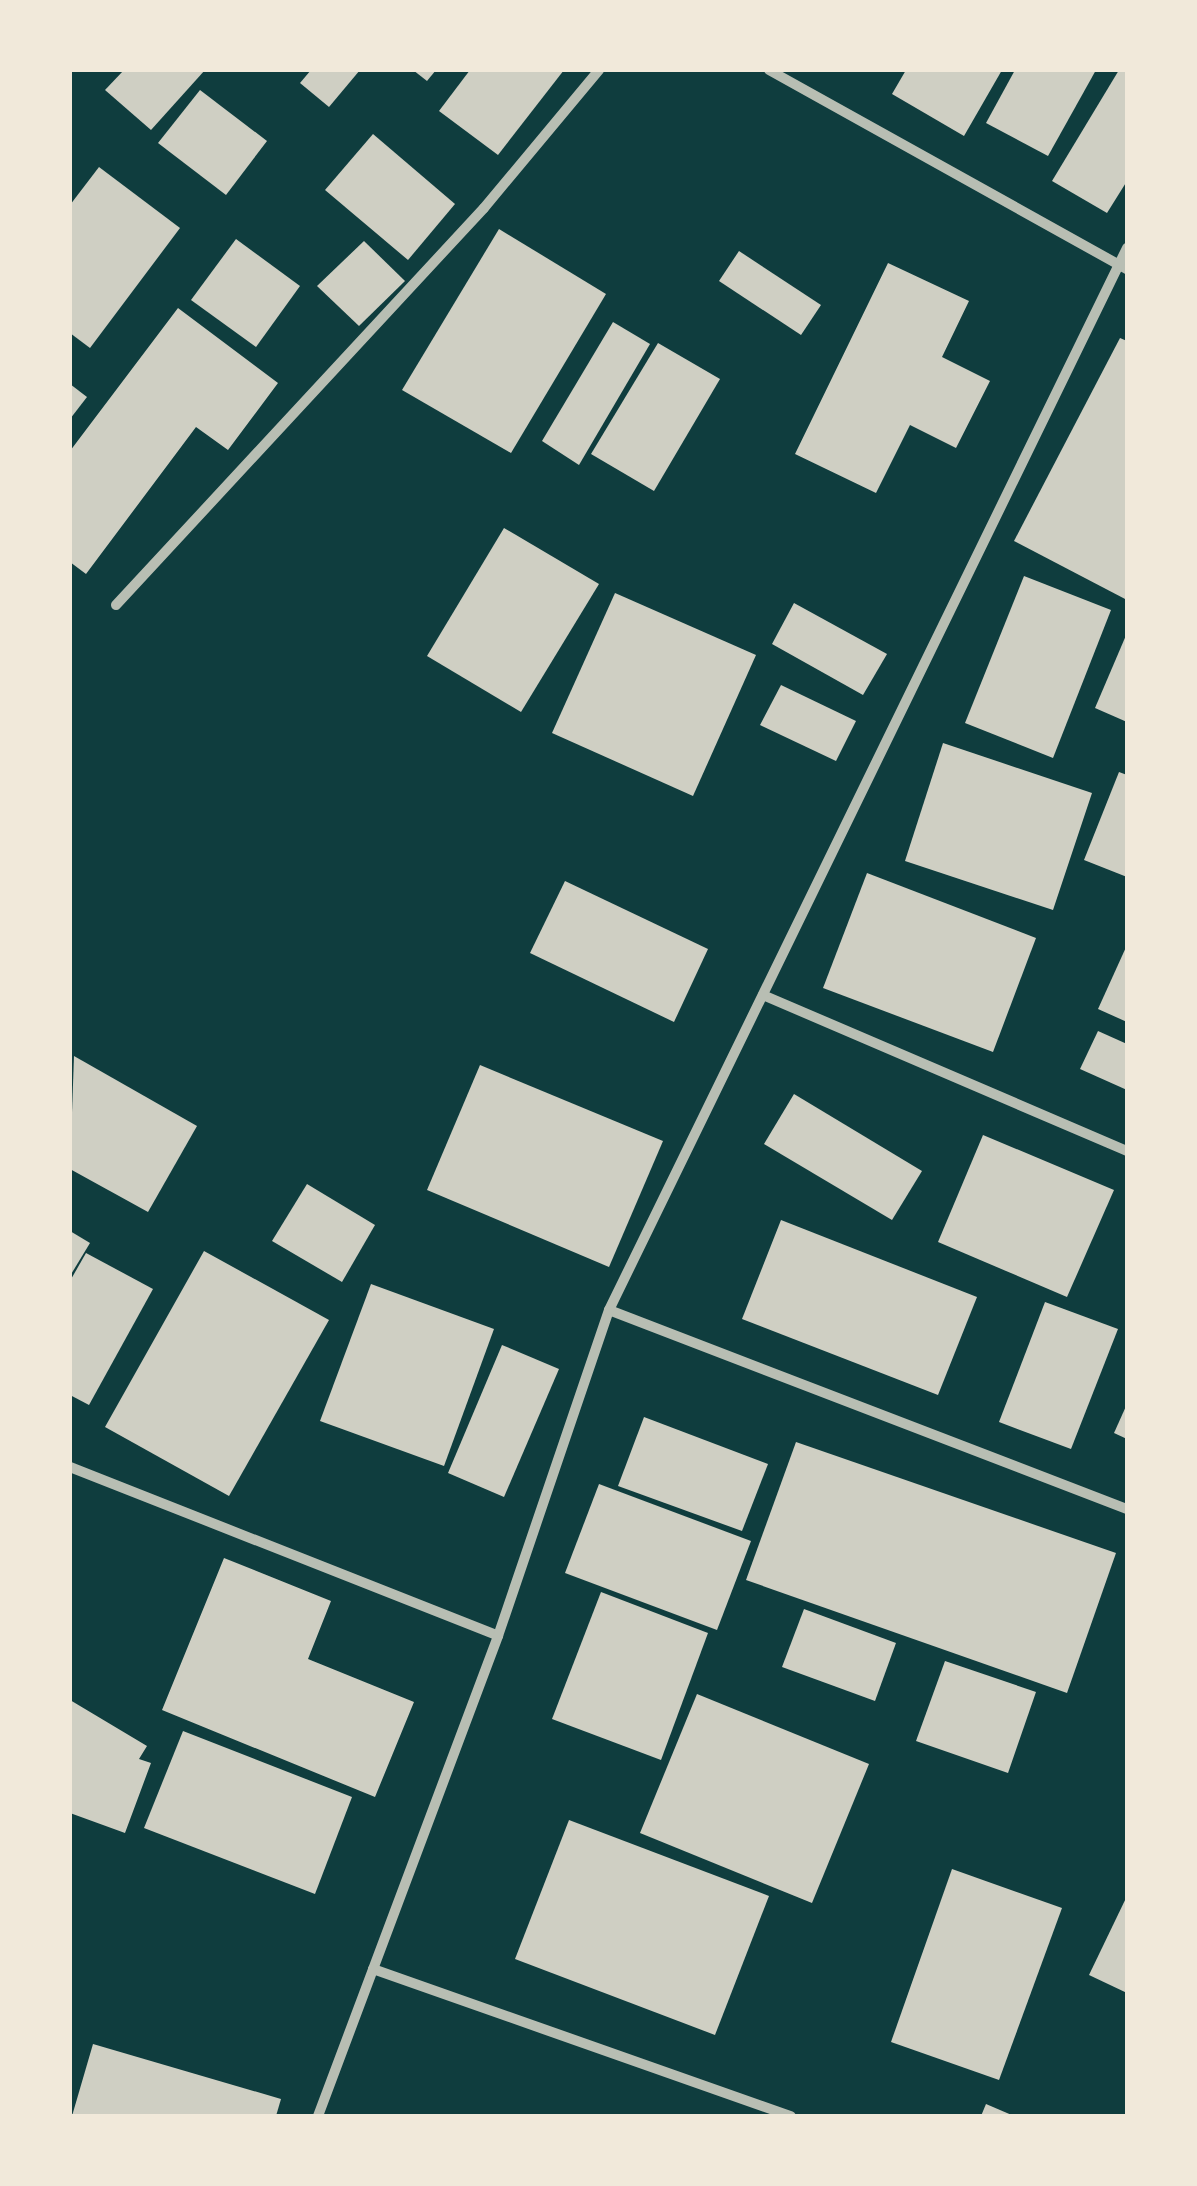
<!DOCTYPE html>
<style>
body{margin:0}
#map{position:relative;width:1197px;height:2186px;overflow:hidden;background:#0f3d3e;font-family:Jost,sans-serif}
div>[style]{position:absolute}
[style*='--x']{left:calc(var(--x)*1px);top:calc(var(--y)*1px);width:calc(var(--w)*1px);rotate:calc(var(--a)*1deg)}
.building>*{inset:0;background:#cfcfc3}
.minor>*{height:10px;margin:-5px;padding:0 5px;transform-origin:5px;border-radius:5px;background:#b8beb3}
span{translate:-50% -50%;white-space:nowrap;text-align:center;line-height:1.15;-webkit-text-stroke:8px #f1e9da;paint-order:stroke}
.frame{position:absolute;inset:0;border:72px solid #f1e9da;pointer-events:none}
</style>
<div id="map">
<div class="building">
<i style="clip-path:polygon(124px 70px,205px 70px,151px 130px,105px 90px)"></i>
<i style="clip-path:polygon(311px 70px,360px 70px,329px 107px,300px 83px)"></i>
<i style="clip-path:polygon(413px 70px,436px 70px,427px 81px)"></i>
<i style="clip-path:polygon(470px 70px,564px 70px,498px 155px,439px 111px)"></i>
<i style="clip-path:polygon(906px 70px,1002px 70px,964px 136px,892px 94px)"></i>
<i style="clip-path:polygon(1015px 70px,1096px 70px,1048px 156px,986px 123px)"></i>
<i style="clip-path:polygon(1119px 70px,1127px 70px,1127px 181px,1107px 213px,1052px 181px)"></i>
<i style="clip-path:polygon(200px 90px,267px 141px,226px 195px,158px 143px)"></i>
<i style="clip-path:polygon(373px 134px,455px 204px,408px 260px,325px 190px)"></i>
<i style="clip-path:polygon(99px 167px,180px 228px,90px 348px,70px 333px,70px 205px)"></i>
<i style="clip-path:polygon(499px 229px,606px 294px,511px 453px,402px 390px)"></i>
<i style="clip-path:polygon(236px 239px,300px 286px,256px 347px,191px 300px)"></i>
<i style="clip-path:polygon(364px 241px,405px 281px,359px 326px,317px 286px)"></i>
<i style="clip-path:polygon(739px 251px,821px 305px,801px 335px,719px 281px)"></i>
<i style="clip-path:polygon(888px 263px,969px 301px,942px 357px,990px 381px,956px 448px,910px 425px,876px 493px,795px 454px)"></i>
<i style="clip-path:polygon(178px 308px,278px 383px,228px 450px,196px 427px,86px 574px,70px 562px,70px 451px)"></i>
<i style="clip-path:polygon(613px 322px,650px 344px,579px 465px,542px 441px)"></i>
<i style="clip-path:polygon(1120px 338px,1127px 341px,1127px 600px,1014px 541px)"></i>
<i style="clip-path:polygon(658px 343px,720px 379px,654px 491px,591px 454px)"></i>
<i style="clip-path:polygon(70px 384px,87px 397px,70px 419px)"></i>
<i style="clip-path:polygon(504px 528px,599px 584px,521px 712px,427px 656px)"></i>
<i style="clip-path:polygon(1024px 576px,1111px 610px,1053px 758px,965px 723px)"></i>
<i style="clip-path:polygon(615px 593px,756px 655px,693px 796px,552px 733px)"></i>
<i style="clip-path:polygon(794px 603px,887px 654px,863px 695px,772px 644px)"></i>
<i style="clip-path:polygon(1127px 633px,1127px 722px,1095px 708px)"></i>
<i style="clip-path:polygon(781px 685px,856px 721px,836px 761px,760px 725px)"></i>
<i style="clip-path:polygon(943px 743px,1092px 793px,1053px 910px,905px 861px)"></i>
<i style="clip-path:polygon(1119px 772px,1127px 775px,1127px 877px,1084px 860px)"></i>
<i style="clip-path:polygon(867px 873px,1036px 938px,993px 1052px,823px 988px)"></i>
<i style="clip-path:polygon(565px 881px,708px 949px,674px 1022px,530px 953px)"></i>
<i style="clip-path:polygon(1127px 945px,1127px 1022px,1098px 1009px)"></i>
<i style="clip-path:polygon(1098px 1031px,1127px 1044px,1127px 1090px,1080px 1069px)"></i>
<i style="clip-path:polygon(74px 1056px,197px 1126px,148px 1212px,70px 1169px)"></i>
<i style="clip-path:polygon(480px 1065px,663px 1141px,609px 1267px,427px 1190px)"></i>
<i style="clip-path:polygon(794px 1094px,922px 1171px,892px 1220px,764px 1144px)"></i>
<i style="clip-path:polygon(983px 1135px,1114px 1190px,1067px 1297px,938px 1242px)"></i>
<i style="clip-path:polygon(307px 1184px,375px 1225px,342px 1282px,272px 1241px)"></i>
<i style="clip-path:polygon(781px 1220px,977px 1297px,938px 1395px,742px 1319px)"></i>
<i style="clip-path:polygon(70px 1231px,90px 1243px,70px 1276px)"></i>
<i style="clip-path:polygon(204px 1251px,329px 1320px,229px 1496px,105px 1427px)"></i>
<i style="clip-path:polygon(86px 1253px,153px 1289px,89px 1405px,70px 1395px,70px 1281px)"></i>
<i style="clip-path:polygon(371px 1284px,494px 1329px,444px 1466px,320px 1421px)"></i>
<i style="clip-path:polygon(1045px 1302px,1118px 1329px,1071px 1449px,999px 1422px)"></i>
<i style="clip-path:polygon(502px 1345px,559px 1369px,504px 1497px,448px 1473px)"></i>
<i style="clip-path:polygon(1127px 1404px,1127px 1439px,1114px 1433px)"></i>
<i style="clip-path:polygon(644px 1417px,768px 1464px,742px 1531px,618px 1486px)"></i>
<i style="clip-path:polygon(796px 1442px,1116px 1553px,1067px 1693px,746px 1580px)"></i>
<i style="clip-path:polygon(599px 1484px,751px 1541px,717px 1630px,565px 1573px)"></i>
<i style="clip-path:polygon(224px 1558px,331px 1601px,308px 1659px,414px 1702px,375px 1797px,162px 1710px)"></i>
<i style="clip-path:polygon(601px 1592px,708px 1633px,661px 1760px,552px 1719px)"></i>
<i style="clip-path:polygon(804px 1609px,896px 1643px,875px 1701px,782px 1667px)"></i>
<i style="clip-path:polygon(945px 1661px,1036px 1692px,1008px 1773px,916px 1741px)"></i>
<i style="clip-path:polygon(697px 1694px,869px 1764px,812px 1903px,640px 1833px)"></i>
<i style="clip-path:polygon(70px 1700px,147px 1746px,139px 1759px,151px 1763px,125px 1833px,70px 1813px)"></i>
<i style="clip-path:polygon(183px 1731px,352px 1797px,315px 1894px,144px 1828px)"></i>
<i style="clip-path:polygon(569px 1820px,769px 1896px,715px 2035px,515px 1959px)"></i>
<i style="clip-path:polygon(952px 1869px,1062px 1908px,999px 2080px,891px 2042px)"></i>
<i style="clip-path:polygon(1127px 1896px,1127px 1993px,1089px 1975px)"></i>
<i style="clip-path:polygon(93px 2044px,281px 2099px,276px 2116px,72px 2116px)"></i>
<i style="clip-path:polygon(986px 2104px,1014px 2116px,981px 2116px)"></i>
</div>
<div class="minor">
<i style="--x:769;--y:70;--w:410;--a:29.1"></i>
<i style="--x:116;--y:605;--w:541;--a:-47.17"></i>
<i style="--x:484;--y:208;--w:180;--a:-50.2"></i>
<i style="--x:763;--y:995;--w:396;--a:23.2"></i>
<i style="--x:609;--y:1310;--w:555;--a:21.02"></i>
<i style="--x:70;--y:1467;--w:460;--a:21.5"></i>
<i style="--x:373;--y:1969;--w:443;--a:19.4"></i>
<i style="--x:318;--y:2116;--w:513;--a:-69.44"></i>
<i style="--x:498;--y:1636;--w:344;--a:-71.2"></i>
<i style="--x:609;--y:1310;--w:1182;--a:-64"></i>
</div>
<div class="frame"></div>
</div>
